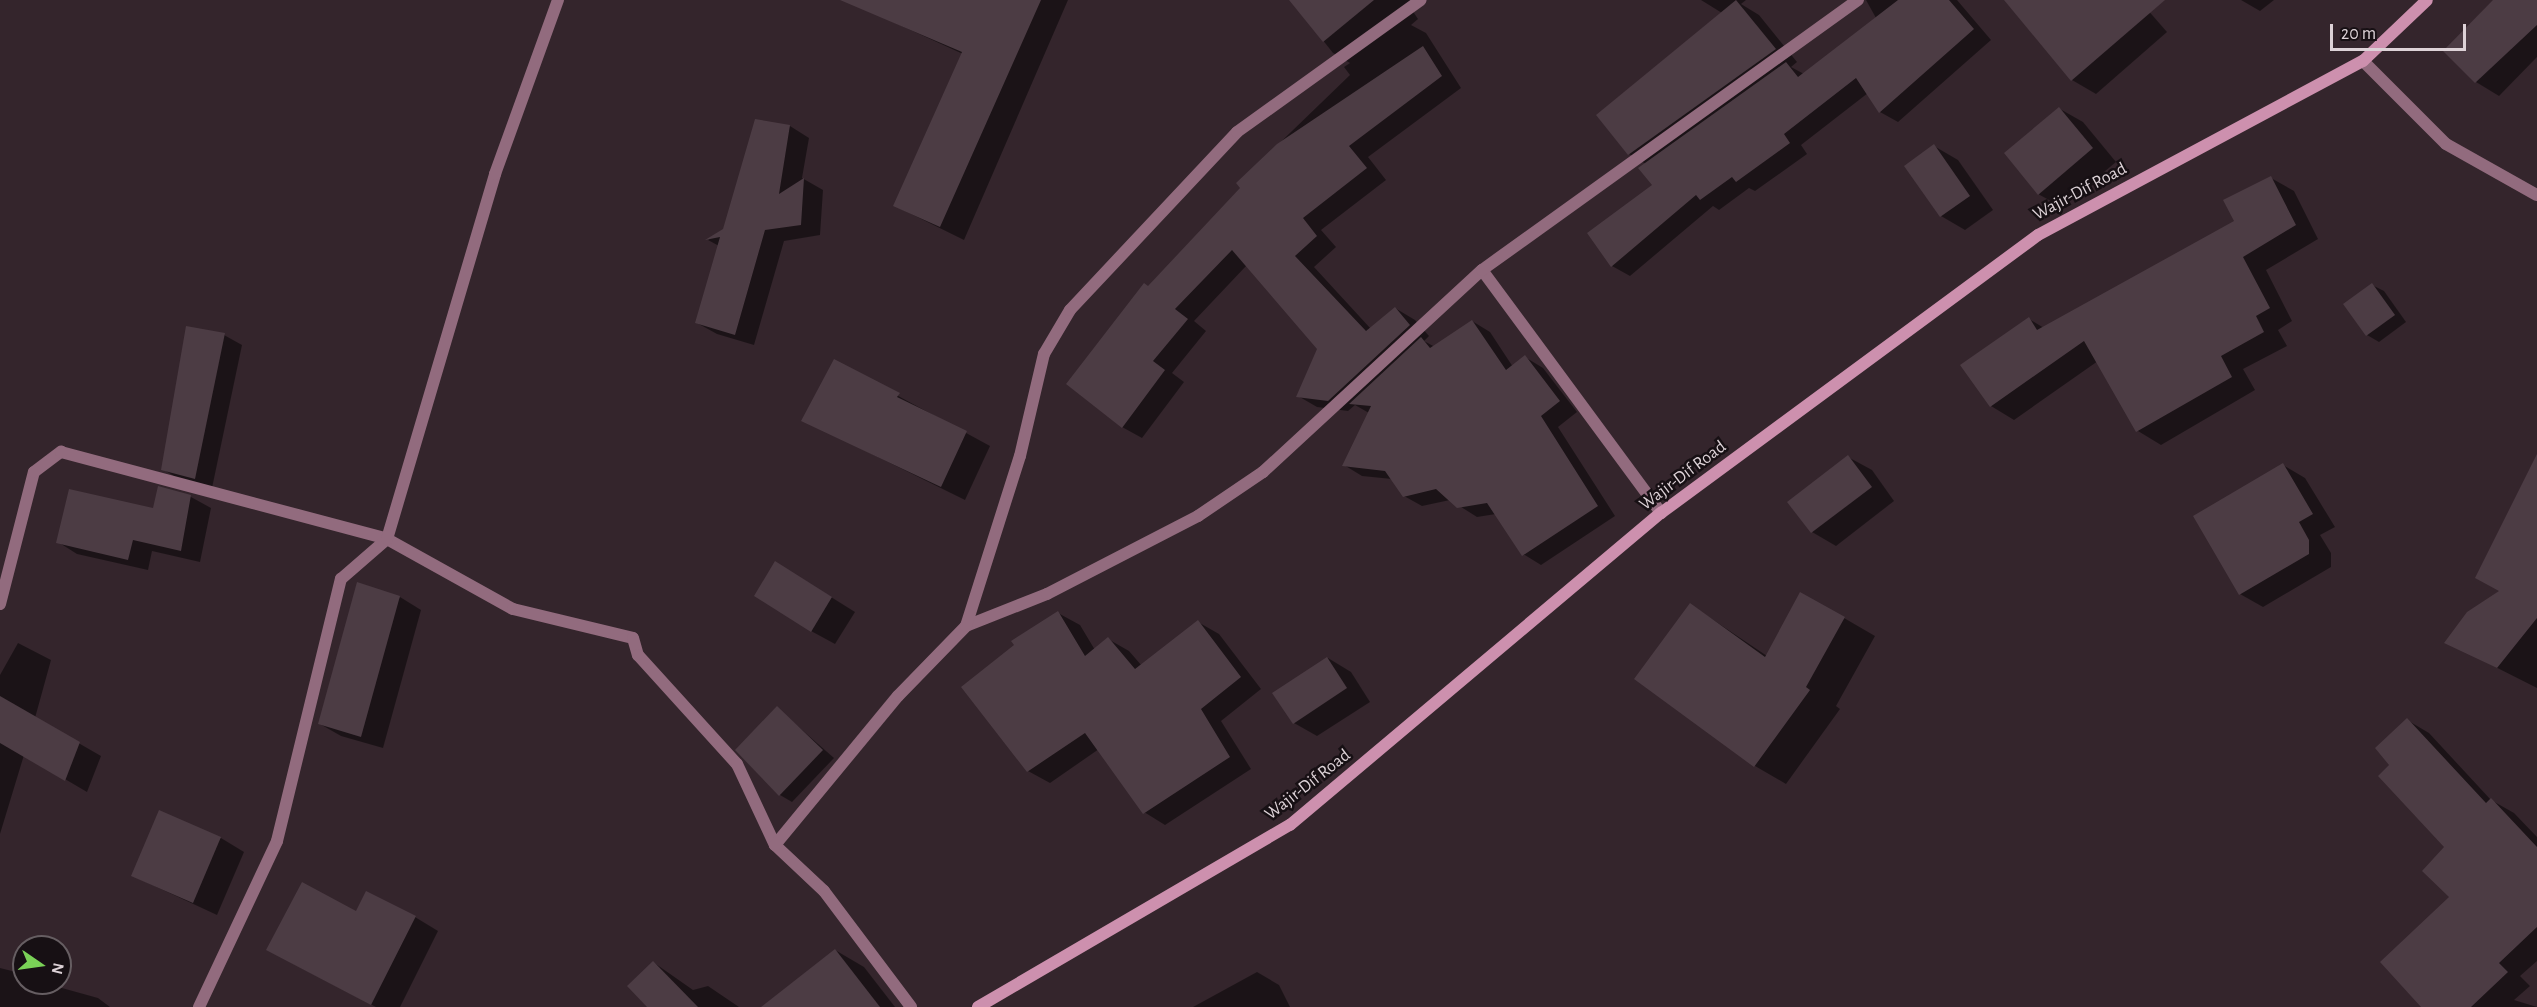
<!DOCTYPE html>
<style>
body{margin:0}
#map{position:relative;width:2537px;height:1007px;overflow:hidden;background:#34252c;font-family:"Alegreya Sans",sans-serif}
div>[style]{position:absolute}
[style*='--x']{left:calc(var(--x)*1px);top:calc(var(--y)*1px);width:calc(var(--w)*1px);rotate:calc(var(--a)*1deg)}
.shadow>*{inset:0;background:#0007}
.building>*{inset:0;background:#4c3c44}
.minor>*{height:12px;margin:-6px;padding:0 6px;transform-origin:6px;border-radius:6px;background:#926b7e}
.secondary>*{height:12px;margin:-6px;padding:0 6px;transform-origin:6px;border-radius:6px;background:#cd90ae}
span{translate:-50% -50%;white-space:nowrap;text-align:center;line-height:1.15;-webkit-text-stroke:5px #171014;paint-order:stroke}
.street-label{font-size:18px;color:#ddd2d7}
.north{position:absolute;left:12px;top:935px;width:60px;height:60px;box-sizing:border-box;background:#171014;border:2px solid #665e62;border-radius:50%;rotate:103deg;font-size:16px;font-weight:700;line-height:24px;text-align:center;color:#ddd2d7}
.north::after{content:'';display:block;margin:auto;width:21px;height:27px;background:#7ad157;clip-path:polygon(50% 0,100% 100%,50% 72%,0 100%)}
.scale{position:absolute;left:2330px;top:24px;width:136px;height:27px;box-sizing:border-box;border:3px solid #ddd2d7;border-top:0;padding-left:8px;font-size:18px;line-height:21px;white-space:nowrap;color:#ddd2d7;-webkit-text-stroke:4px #171014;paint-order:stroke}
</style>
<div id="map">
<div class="shadow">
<i style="clip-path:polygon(873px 0,1068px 0,964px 240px,895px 206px,963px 54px,869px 11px)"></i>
<i style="clip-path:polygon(1311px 0,1413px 0,1408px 4px,1418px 19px,1411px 25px,1426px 33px,1461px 88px,1368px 157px,1386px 180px,1321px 230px,1336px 247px,1314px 267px,1371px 329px,1395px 308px,1415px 320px,1429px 336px,1424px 341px,1435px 347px,1472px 321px,1490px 332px,1513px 367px,1525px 357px,1543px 368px,1577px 412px,1558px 427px,1615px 516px,1541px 565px,1523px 554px,1496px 514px,1477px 517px,1450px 500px,1422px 506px,1404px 496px,1392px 479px,1362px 476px,1344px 465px,1369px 413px,1355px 405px,1348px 411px,1317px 407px,1298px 396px,1319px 349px,1247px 265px,1194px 321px,1206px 331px,1172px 373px,1184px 382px,1142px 438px,1122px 427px,1148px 287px,1242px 188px,1238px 183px,1350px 75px,1344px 67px,1350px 63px,1333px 53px,1299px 10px)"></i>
<i style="clip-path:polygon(1701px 0,1746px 0,1741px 4px,1759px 15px,1797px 62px,1791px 67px,1804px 74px,1876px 18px,1866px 0,1957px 0,1991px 40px,1898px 122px,1880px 112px,1868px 93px,1801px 145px,1807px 154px,1755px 191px,1749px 188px,1719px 210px,1713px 206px,1630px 276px,1612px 266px,1654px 186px,1646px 164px,1629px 154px,1722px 13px)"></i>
<i style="clip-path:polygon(2014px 0,2139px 0,2167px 32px,2096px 94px,2072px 80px)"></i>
<i style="clip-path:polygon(2241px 0,2274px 0,2260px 11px)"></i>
<i style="clip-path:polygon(2495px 0,2537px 0,2537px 57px,2499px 96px,2476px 82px)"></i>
<i style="clip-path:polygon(2060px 109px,2083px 122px,2116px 162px,2062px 207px,2038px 194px)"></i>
<i style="clip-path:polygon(790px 126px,809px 138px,802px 178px,823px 190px,820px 235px,784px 241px,754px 345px,717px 334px,697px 323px,719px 246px,708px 240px,724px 230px)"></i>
<i style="clip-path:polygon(1934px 146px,1958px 160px,1993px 210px,1965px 230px,1941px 216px)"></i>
<i style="clip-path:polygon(2271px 178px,2294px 191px,2318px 239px,2266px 270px,2292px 321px,2278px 330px,2287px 346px,2243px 369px,2255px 390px,2161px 445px,2138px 431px,2098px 361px,2014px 420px,1991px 406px,2029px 319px,2044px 328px,2236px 222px)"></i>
<i style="clip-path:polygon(2372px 285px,2384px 291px,2406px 322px,2379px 342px,2367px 335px)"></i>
<i style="clip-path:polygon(224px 335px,242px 345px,212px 488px,180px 480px,163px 469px)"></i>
<i style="clip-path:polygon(834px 361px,990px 446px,965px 500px,803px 420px)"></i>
<i style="clip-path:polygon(1848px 457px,1872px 470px,1894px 501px,1836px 546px,1812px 532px)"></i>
<i style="clip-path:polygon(2283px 465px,2305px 478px,2335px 527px,2320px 535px,2331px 553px,2331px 567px,2263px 607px,2240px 594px,2195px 516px)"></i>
<i style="clip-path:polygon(159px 488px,191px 497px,211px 508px,200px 562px,152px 551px,148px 570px,77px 554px,58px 542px,155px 510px)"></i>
<i style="clip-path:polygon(2537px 507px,2537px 688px,2446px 642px,2501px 591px)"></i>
<i style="clip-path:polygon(799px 577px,855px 612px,835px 644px,811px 631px)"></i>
<i style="clip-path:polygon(400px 597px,421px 610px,383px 748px,341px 736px,320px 724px)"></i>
<i style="clip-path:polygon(1691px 605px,1767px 656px,1844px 618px,1875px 636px,1836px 706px,1840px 709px,1786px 784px,1755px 766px)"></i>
<i style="clip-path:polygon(1058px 613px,1080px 625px,1095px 650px,1108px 639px,1129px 651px,1142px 666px,1198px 622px,1219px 634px,1261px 689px,1221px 721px,1251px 769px,1165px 825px,1144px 812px,1099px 749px,1050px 783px,1028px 771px)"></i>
<i style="clip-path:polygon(18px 643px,51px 660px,35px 718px,101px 756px,87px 792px,24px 755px,0 834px,0 675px)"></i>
<i style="clip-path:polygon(1328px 658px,1351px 672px,1370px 702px,1317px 736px,1294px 723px)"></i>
<i style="clip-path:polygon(777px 708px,834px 758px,792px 802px,780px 795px,737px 750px)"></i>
<i style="clip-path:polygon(2407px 720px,2429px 733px,2491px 800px,2514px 813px,2537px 837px,2537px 961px,2520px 976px,2530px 986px,2514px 1000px,2537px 1007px,2424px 1007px,2451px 897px,2446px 847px,2391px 765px)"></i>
<i style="clip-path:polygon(221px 838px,244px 852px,217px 915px,133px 876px)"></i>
<i style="clip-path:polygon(357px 913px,415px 917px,438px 931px,400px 1007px,376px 1007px,292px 963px)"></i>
<i style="clip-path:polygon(835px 950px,864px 967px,895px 1007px,763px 1007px)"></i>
<i style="clip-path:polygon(653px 962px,693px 990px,708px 986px,739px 1007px,649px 1007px)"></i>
<i style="clip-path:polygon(0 968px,24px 974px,24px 983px,44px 983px,98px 998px,110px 1007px,0 1007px)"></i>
<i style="clip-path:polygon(1257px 972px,1279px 985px,1290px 1007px,1193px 1007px)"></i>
</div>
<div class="building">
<i style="clip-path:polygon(840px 0,1041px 0,940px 227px,893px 206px,962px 52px)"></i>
<i style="clip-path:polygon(1289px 0,1374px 0,1323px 42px)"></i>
<i style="clip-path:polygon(1736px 0,1776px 49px,1628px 155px,1596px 115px)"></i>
<i style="clip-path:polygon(1898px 0,1949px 0,1974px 29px,1879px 113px,1856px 78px,1784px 134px,1790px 143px,1736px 182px,1732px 177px,1700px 200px,1696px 195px,1611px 267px,1587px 233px,1652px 185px,1638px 168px,1786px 62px,1798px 77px)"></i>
<i style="clip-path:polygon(2004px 0,2165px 0,2071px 81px)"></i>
<i style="clip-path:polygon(2493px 0,2537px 0,2537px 25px,2475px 83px,2443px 51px)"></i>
<i style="clip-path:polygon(1423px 46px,1442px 76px,1349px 146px,1367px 168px,1303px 218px,1317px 236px,1295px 256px,1366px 331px,1395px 307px,1410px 325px,1328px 401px,1296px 397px,1317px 349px,1232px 250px,1175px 309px,1188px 319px,1153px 361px,1165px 370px,1122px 428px,1066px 384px,1144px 283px,1148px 286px,1240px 188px,1236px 183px,1277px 144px)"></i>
<i style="clip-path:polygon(2059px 107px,2093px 148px,2038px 195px,2004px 153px)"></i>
<i style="clip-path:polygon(755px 119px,790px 125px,779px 194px,804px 178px,801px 225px,765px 230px,735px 335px,695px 323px,720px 237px,705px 240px,723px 229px)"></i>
<i style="clip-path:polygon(1934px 144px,1970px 196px,1940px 217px,1904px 166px)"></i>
<i style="clip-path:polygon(2271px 176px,2296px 225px,2243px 257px,2270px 308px,2256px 316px,2264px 332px,2221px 356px,2232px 377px,2136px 432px,2084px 341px,1990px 407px,1960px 365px,2029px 317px,2037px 330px,2234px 221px,2223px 200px)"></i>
<i style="clip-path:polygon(2372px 283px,2395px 315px,2366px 336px,2343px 304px)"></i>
<i style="clip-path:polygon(1472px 320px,1506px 370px,1525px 355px,1560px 401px,1541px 416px,1598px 506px,1522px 556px,1487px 503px,1457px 508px,1436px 489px,1403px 497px,1385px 471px,1342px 466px,1371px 406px,1349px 404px,1421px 337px,1430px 348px)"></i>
<i style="clip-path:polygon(186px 326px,225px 333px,195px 479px,161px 470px)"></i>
<i style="clip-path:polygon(834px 359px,900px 393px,897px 397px,967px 431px,941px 487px,801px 421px)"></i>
<i style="clip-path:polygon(2537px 454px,2537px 618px,2497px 668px,2444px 643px,2467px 612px,2499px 591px,2475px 578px)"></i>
<i style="clip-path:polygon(1848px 455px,1872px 487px,1811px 533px,1787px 502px)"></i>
<i style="clip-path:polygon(2283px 463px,2313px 514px,2299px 522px,2309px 540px,2309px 554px,2239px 595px,2193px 516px)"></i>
<i style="clip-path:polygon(158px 486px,191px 495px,181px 551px,133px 540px,128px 560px,56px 543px,69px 489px,153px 508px)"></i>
<i style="clip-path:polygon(775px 561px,832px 597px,811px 632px,754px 596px)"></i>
<i style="clip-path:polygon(357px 582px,400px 596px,361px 737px,318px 724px)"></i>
<i style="clip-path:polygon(1800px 592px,1845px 617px,1806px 687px,1810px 690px,1754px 767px,1634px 679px,1690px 603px,1765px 657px)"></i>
<i style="clip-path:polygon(1058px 611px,1085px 656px,1108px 637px,1135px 669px,1198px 620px,1241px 677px,1201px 709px,1230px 757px,1143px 814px,1085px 733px,1027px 772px,961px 687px,1014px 645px,1011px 641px)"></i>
<i style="clip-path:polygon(1327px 657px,1347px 688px,1293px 724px,1272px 693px)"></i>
<i style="clip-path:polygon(0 696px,80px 742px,65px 781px,0 743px)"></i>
<i style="clip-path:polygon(777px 706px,823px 750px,779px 796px,735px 750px)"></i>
<i style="clip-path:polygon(2407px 718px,2486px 803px,2491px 798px,2537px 847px,2537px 927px,2499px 963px,2508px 972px,2471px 1007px,2421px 1007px,2380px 962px,2449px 897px,2422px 871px,2444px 847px,2378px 776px,2389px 765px,2375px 748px)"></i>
<i style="clip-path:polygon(159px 810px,221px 837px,193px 903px,131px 876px)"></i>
<i style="clip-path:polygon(302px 882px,356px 911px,366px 891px,416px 916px,371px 1005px,266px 950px)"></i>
<i style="clip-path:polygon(835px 949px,880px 1007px,761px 1007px)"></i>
<i style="clip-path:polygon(653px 961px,698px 1007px,647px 1007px,627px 986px)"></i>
</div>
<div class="minor">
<i style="--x:2363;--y:61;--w:117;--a:45"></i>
<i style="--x:2446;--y:144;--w:104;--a:29.3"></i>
<i style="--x:1482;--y:270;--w:302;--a:53.6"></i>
<i style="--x:0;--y:604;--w:136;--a:-75.6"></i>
<i style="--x:34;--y:472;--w:34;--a:-37"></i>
<i style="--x:61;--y:452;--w:337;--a:14.9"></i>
<i style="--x:387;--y:539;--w:144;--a:29.1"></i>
<i style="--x:513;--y:609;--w:123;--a:13.6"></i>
<i style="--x:633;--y:638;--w:18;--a:74"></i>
<i style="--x:638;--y:655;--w:147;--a:47.8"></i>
<i style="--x:737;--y:764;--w:89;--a:64.9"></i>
<i style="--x:775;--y:845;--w:67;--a:43.2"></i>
<i style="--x:824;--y:891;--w:145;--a:53.1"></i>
<i style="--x:966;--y:626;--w:87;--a:-21.6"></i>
<i style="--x:1047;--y:594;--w:170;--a:-27.3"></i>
<i style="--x:1198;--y:516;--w:78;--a:-34.1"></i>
<i style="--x:1263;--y:472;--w:298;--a:-42.7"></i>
<i style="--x:1482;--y:270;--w:463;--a:-35.7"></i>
<i style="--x:775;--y:845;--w:193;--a:-50.5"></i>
<i style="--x:898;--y:696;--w:98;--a:-45.8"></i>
<i style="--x:966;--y:626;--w:178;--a:-72.4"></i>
<i style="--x:1020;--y:456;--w:105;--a:-76.8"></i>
<i style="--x:1044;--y:354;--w:51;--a:-59.4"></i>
<i style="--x:1070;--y:310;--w:244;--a:-46.8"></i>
<i style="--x:1237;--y:132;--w:226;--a:-35.7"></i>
<i style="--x:199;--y:1007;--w:183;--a:-64.8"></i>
<i style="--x:277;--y:841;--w:270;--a:-76.3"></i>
<i style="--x:341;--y:579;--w:61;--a:-41"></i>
<i style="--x:387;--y:539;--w:381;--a:-73.5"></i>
<i style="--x:495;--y:174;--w:185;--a:-70.1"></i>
</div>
<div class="secondary">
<i style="--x:978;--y:1007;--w:361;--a:-30.3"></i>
<i style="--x:1290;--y:825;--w:485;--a:-40.1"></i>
<i style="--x:1661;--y:513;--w:468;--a:-36.4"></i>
<i style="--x:2038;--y:235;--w:369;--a:-28.2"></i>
<i style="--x:2363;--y:61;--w:88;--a:-43.6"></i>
</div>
<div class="street-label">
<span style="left:2080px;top:192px;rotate:-28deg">Wajir-Dif Road</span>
<span style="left:1683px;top:476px;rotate:-37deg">Wajir-Dif Road</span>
<span style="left:1308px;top:785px;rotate:-38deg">Wajir-Dif Road</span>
</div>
<div class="north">N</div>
<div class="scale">20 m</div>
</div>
